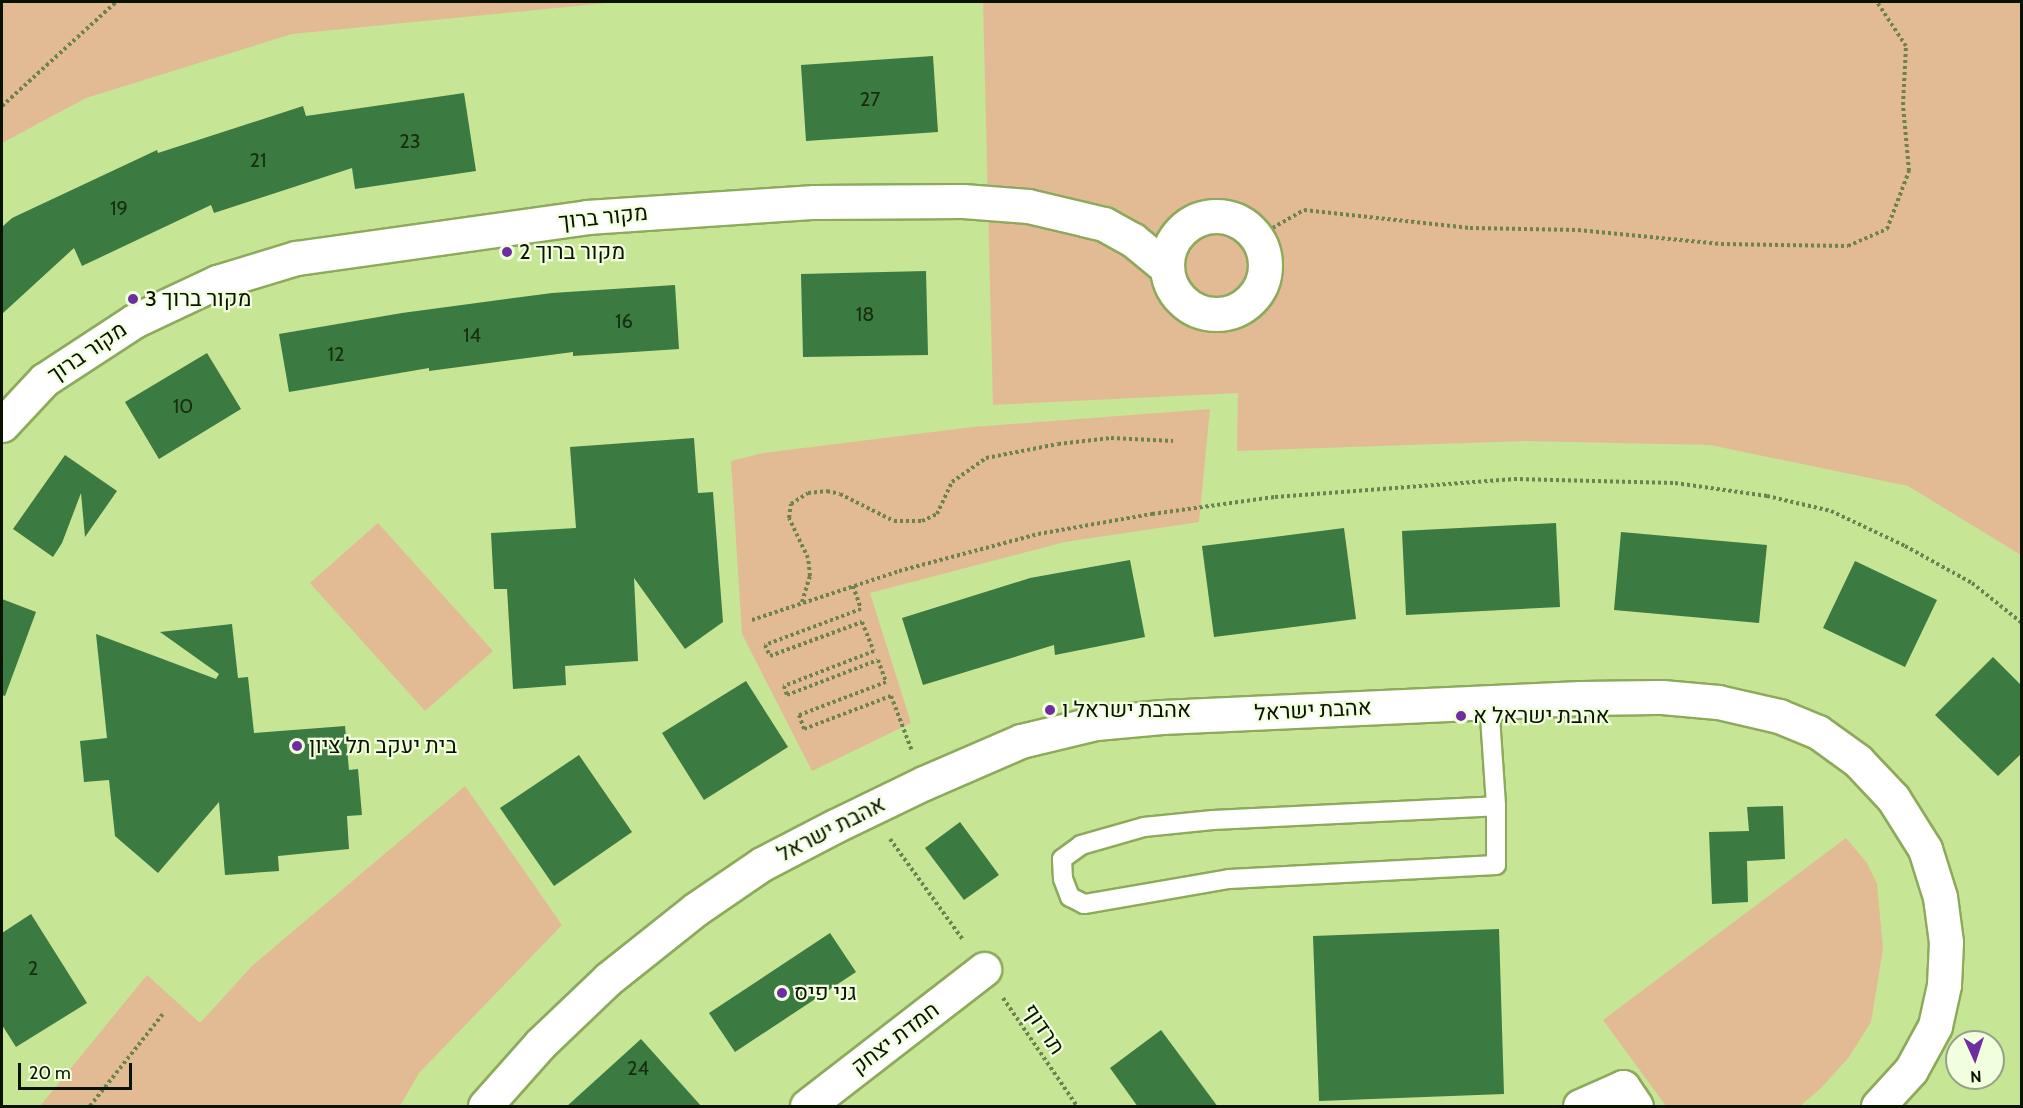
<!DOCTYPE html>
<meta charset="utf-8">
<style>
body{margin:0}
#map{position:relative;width:2023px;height:1108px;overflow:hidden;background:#c6e595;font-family:Cabin,Heebo,sans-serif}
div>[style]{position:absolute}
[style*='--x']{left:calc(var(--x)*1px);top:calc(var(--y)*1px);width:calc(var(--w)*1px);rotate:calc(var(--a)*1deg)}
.green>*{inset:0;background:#e2bb95}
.building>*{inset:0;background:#3b7a41}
.path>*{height:4px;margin-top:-2px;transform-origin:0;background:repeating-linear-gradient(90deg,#6e824f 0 3px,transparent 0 6px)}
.roads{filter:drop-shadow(2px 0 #8daa5c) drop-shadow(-2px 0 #8daa5c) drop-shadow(0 2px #8daa5c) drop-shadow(0 -2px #8daa5c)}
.lane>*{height:18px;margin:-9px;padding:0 9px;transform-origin:9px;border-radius:9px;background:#fff}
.street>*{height:33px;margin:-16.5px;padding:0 16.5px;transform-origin:16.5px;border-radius:16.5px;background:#fff}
.street>.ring{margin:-16.5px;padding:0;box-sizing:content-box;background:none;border:33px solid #fff;border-radius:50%}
.dots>*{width:16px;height:16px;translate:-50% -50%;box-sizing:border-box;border:3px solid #f2ffdf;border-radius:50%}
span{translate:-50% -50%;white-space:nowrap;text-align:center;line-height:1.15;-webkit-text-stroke:4.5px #f2ffdf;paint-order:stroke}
.number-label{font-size:20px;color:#162d10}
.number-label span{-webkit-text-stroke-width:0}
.street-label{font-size:22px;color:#0a1300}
.poi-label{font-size:22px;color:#0a1300}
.left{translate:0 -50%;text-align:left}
.frame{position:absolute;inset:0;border:3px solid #0a1300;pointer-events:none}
.north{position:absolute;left:1945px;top:1030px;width:60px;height:60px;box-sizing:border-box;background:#f2ffdf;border:2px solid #95a186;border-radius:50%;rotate:177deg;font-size:16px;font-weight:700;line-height:24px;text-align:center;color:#0a1300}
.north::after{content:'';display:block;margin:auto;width:21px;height:27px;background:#6f2da2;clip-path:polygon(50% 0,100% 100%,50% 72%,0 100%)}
.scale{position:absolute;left:18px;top:1063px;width:114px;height:27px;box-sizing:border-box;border:3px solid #0a1300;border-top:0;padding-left:8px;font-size:18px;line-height:21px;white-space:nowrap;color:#0a1300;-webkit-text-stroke:4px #f2ffdf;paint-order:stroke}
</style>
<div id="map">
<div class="green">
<i style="clip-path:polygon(2px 2px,618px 2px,292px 34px,86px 98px,2px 143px)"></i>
<i style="clip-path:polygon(983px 2px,2021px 2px,2021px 555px,1908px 486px,1710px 445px,1525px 441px,1237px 451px,1238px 393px,993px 405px)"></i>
<i style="clip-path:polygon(1210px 409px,1199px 522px,1065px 542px,870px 593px,911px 723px,812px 771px,742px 634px,731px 461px,763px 453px,973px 427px)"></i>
<i style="clip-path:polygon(378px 523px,493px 651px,425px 711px,310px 583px)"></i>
<i style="clip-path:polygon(465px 786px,562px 925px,419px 1073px,400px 1106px,40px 1106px,147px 975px,200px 1023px,252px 966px)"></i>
<i style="clip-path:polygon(1846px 838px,1867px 863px,1877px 884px,1883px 949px,1871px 1022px,1849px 1057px,1820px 1089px,1800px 1106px,1666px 1106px,1603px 1020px)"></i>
</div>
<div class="building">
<i style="clip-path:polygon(933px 56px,938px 132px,806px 141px,801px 65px)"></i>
<i style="clip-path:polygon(464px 93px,476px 171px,355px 189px,352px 168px,214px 213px,211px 205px,82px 266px,74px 248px,2px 314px,2px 227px,12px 218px,157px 150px,158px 153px,303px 106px,306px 116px)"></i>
<i style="clip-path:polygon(926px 271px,928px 355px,803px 357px,801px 274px)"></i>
<i style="clip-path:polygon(675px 285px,679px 349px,573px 356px,573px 352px,429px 371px,429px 368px,289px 392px,279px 334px,402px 313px,552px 293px)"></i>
<i style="clip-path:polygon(207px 353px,241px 409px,159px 459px,125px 402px)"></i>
<i style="clip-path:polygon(694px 438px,698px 493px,713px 492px,723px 622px,685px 649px,634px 578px,638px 661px,565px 666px,566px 685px,513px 689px,507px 589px,494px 589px,491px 533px,576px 528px,570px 447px)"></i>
<i style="clip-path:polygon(65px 455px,117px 491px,85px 537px,81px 493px,62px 543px,53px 557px,13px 529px)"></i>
<i style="clip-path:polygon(1556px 523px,1560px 607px,1406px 615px,1402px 531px)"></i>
<i style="clip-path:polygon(1344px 528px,1356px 619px,1214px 637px,1202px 546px)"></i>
<i style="clip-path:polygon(1621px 532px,1767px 545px,1759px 623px,1614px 610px)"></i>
<i style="clip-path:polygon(1130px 560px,1145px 637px,1055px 655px,1054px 645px,923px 685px,902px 618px,1030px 578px)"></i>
<i style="clip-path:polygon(1855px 561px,1937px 600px,1905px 667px,1823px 628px)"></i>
<i style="clip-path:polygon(2px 599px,36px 612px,5px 696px,2px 695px)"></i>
<i style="clip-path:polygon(232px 624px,238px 678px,248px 677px,254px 733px,345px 726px,349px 770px,358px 769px,362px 815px,347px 816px,349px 849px,278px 856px,279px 871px,225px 875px,219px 802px,158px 873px,115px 836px,109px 780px,84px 782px,80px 741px,107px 738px,96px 634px,216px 679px,219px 674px,160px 632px)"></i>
<i style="clip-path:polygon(1993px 657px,2022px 686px,2022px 753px,1998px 776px,1935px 715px)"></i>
<i style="clip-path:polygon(746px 681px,788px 747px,704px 800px,662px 733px)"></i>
<i style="clip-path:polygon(579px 755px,632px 832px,554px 886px,500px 808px)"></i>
<i style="clip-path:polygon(1783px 806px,1785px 859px,1747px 861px,1748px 902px,1712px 904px,1709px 832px,1749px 831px,1747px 807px)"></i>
<i style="clip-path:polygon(960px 822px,999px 875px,964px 900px,925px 848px)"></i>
<i style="clip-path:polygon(31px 914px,87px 1003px,16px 1047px,2px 1025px,2px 933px)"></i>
<i style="clip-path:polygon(1499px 929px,1504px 1094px,1319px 1101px,1313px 936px)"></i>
<i style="clip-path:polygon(830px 933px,856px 972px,735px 1052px,709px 1013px)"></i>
<i style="clip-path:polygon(1161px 1030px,1218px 1107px,1138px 1107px,1110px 1068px)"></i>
<i style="clip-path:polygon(641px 1039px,702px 1107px,566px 1107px)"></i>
</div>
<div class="path">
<i style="--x:2;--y:106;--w:154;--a:-42.4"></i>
<i style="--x:1257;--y:237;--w:54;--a:-29.9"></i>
<i style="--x:1304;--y:210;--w:167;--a:6.2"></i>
<i style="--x:1470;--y:228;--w:108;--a:1.1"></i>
<i style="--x:1578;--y:230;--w:144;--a:5.6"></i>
<i style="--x:1721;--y:244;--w:127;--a:0.9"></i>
<i style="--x:1848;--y:246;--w:43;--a:-23.6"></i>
<i style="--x:1887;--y:229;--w:62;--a:-69.2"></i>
<i style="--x:1909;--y:171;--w:66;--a:-95.2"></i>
<i style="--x:1903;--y:105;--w:59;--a:-87.1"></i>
<i style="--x:1906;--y:46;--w:53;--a:-123.4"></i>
<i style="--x:853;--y:586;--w:24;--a:71"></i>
<i style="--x:861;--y:609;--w:103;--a:159.4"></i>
<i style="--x:765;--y:645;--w:12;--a:66"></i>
<i style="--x:770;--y:656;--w:98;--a:-20.3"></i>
<i style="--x:862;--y:622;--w:31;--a:68"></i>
<i style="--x:874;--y:651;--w:97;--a:158.7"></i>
<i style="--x:784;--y:686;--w:9;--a:72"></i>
<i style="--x:787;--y:695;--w:97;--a:-21"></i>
<i style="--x:878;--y:660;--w:23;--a:70"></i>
<i style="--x:886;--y:682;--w:93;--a:159.2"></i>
<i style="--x:799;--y:715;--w:15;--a:70"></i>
<i style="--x:804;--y:729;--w:93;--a:-20.8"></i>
<i style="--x:891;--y:696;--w:59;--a:69.1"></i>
<i style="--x:802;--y:602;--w:27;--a:-73"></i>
<i style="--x:810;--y:576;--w:18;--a:-96"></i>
<i style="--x:808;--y:558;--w:44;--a:-115.4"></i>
<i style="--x:789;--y:518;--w:14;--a:-82"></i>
<i style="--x:791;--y:504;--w:20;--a:-33"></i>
<i style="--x:808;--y:493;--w:19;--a:-6"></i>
<i style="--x:827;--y:491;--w:13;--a:13"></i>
<i style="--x:840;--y:494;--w:60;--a:26.6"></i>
<i style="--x:894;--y:521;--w:28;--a:0"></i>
<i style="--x:922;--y:521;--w:17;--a:-25"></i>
<i style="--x:937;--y:514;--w:35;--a:-65"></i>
<i style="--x:952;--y:482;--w:42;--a:-35.2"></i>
<i style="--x:986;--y:458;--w:73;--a:-11"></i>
<i style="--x:1058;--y:444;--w:53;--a:-6.5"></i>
<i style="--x:1111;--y:438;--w:62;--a:2.8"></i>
<i style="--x:752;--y:620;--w:155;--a:-18.4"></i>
<i style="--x:899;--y:571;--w:144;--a:-14.9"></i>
<i style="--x:1038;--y:534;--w:116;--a:-10"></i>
<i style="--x:1152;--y:514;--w:124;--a:-7.9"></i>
<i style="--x:1275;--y:497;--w:240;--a:-4.3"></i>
<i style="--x:1514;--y:479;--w:161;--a:1.4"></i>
<i style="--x:1675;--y:483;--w:93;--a:8"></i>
<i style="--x:1767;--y:496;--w:66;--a:13.2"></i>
<i style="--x:1831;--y:511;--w:82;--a:25.3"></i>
<i style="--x:1905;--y:546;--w:77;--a:28.9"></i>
<i style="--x:1972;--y:583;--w:64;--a:38.7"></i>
<i style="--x:890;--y:839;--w:125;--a:54.1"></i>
<i style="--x:1003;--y:998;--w:131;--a:55.6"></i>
<i style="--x:90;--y:1106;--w:117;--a:-51.6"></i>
</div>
<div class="roads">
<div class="lane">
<i style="--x:1489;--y:702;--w:104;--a:86.1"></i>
<i style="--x:1496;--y:806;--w:59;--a:90"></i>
<i style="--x:1496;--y:865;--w:267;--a:177"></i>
<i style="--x:1229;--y:879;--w:147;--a:170.2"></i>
<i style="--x:1084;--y:904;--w:16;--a:-153"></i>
<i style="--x:1070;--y:897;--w:19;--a:-111"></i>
<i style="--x:1063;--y:879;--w:20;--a:-93"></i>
<i style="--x:1062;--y:859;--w:24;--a:-36"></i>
<i style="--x:1081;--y:845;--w:66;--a:-15.9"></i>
<i style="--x:1144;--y:827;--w:69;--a:-5.8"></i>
<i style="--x:1213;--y:820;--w:283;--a:-2.8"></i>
</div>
<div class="street">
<i class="ring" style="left:1167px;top:216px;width:65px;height:65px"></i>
<i style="--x:2;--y:425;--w:62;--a:-47"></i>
<i style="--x:44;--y:380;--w:108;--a:-33.2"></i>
<i style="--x:134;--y:321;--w:92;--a:-25.2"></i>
<i style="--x:217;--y:282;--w:83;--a:-16.9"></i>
<i style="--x:296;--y:258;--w:294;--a:-8"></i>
<i style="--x:587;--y:217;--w:228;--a:-3.8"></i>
<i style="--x:815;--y:202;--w:148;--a:-0.4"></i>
<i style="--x:963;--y:201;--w:65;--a:4.4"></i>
<i style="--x:1028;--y:206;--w:78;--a:13.3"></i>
<i style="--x:1104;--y:224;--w:33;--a:29"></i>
<i style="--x:1133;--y:240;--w:44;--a:39.5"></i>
<i style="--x:485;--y:1106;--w:83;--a:-48.4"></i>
<i style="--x:540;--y:1044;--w:94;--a:-43.7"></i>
<i style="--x:608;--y:979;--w:112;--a:-38.5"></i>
<i style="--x:696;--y:909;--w:80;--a:-34.3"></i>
<i style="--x:762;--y:864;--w:82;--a:-27.5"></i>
<i style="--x:835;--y:826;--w:99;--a:-25.8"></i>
<i style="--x:924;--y:783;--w:106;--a:-23.4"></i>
<i style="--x:1021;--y:741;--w:77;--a:-13.5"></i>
<i style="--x:1096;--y:723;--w:66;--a:-5.2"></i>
<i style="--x:1162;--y:717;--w:419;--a:-2.6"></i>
<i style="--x:1581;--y:698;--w:81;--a:-0.7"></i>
<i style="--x:1662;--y:697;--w:56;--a:5.1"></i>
<i style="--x:1718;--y:702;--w:63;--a:12.9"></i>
<i style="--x:1779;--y:716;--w:42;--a:22.3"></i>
<i style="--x:1818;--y:732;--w:49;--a:35.9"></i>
<i style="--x:1858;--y:761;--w:51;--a:46.6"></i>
<i style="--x:1893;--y:798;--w:60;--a:57.9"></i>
<i style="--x:1925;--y:849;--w:50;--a:72.6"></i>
<i style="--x:1940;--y:897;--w:45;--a:82.4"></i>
<i style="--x:1946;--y:942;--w:43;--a:92.7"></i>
<i style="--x:1944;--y:985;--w:42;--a:102.4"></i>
<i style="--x:1935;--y:1026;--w:50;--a:118.6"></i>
<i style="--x:1911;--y:1070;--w:49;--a:132.5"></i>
<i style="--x:807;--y:1106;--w:224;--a:-37.7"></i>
<i style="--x:1580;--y:1106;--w:47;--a:-23.8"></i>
<i style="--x:1623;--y:1087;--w:23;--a:56"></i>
</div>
</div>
<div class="dots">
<i style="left:507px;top:252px;background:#6f2da2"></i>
<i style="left:133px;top:299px;background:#6f2da2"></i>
<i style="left:1050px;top:710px;background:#6f2da2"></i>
<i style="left:1461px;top:716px;background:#6f2da2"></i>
<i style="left:297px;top:746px;background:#6f2da2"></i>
<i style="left:782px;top:993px;background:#6f2da2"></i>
</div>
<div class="number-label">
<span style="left:870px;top:99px">27</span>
<span style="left:410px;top:141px">23</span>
<span style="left:258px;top:160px">21</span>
<span style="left:119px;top:208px">19</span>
<span style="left:865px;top:314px">18</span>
<span style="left:624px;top:321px">16</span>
<span style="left:472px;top:335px">14</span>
<span style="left:336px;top:354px">12</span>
<span style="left:183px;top:406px">10</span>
<span style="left:33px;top:968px">2</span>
<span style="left:638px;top:1068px">24</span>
</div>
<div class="street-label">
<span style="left:603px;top:217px;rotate:-6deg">מקור ברוך</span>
<span style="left:87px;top:352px;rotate:-34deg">מקור ברוך</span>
<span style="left:1313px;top:710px;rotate:-3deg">אהבת ישראל</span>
<span style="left:831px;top:829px;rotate:-27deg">אהבת ישראל</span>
<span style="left:1044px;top:1029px;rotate:56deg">תרדוף</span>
<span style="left:895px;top:1038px;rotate:-37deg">חמדת יצחק</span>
</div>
<div class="poi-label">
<span class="left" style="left:519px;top:252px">מקור ברוך 2</span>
<span class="left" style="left:145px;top:299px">מקור ברוך 3</span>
<span class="left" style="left:1062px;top:710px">אהבת ישראל ו</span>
<span class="left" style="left:1473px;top:716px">אהבת ישראל א</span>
<span class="left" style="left:309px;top:746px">בית יעקב תל ציון</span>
<span class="left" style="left:794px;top:993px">גני פיס</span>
</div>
<div class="frame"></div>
<div class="north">N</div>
<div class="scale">20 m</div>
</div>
